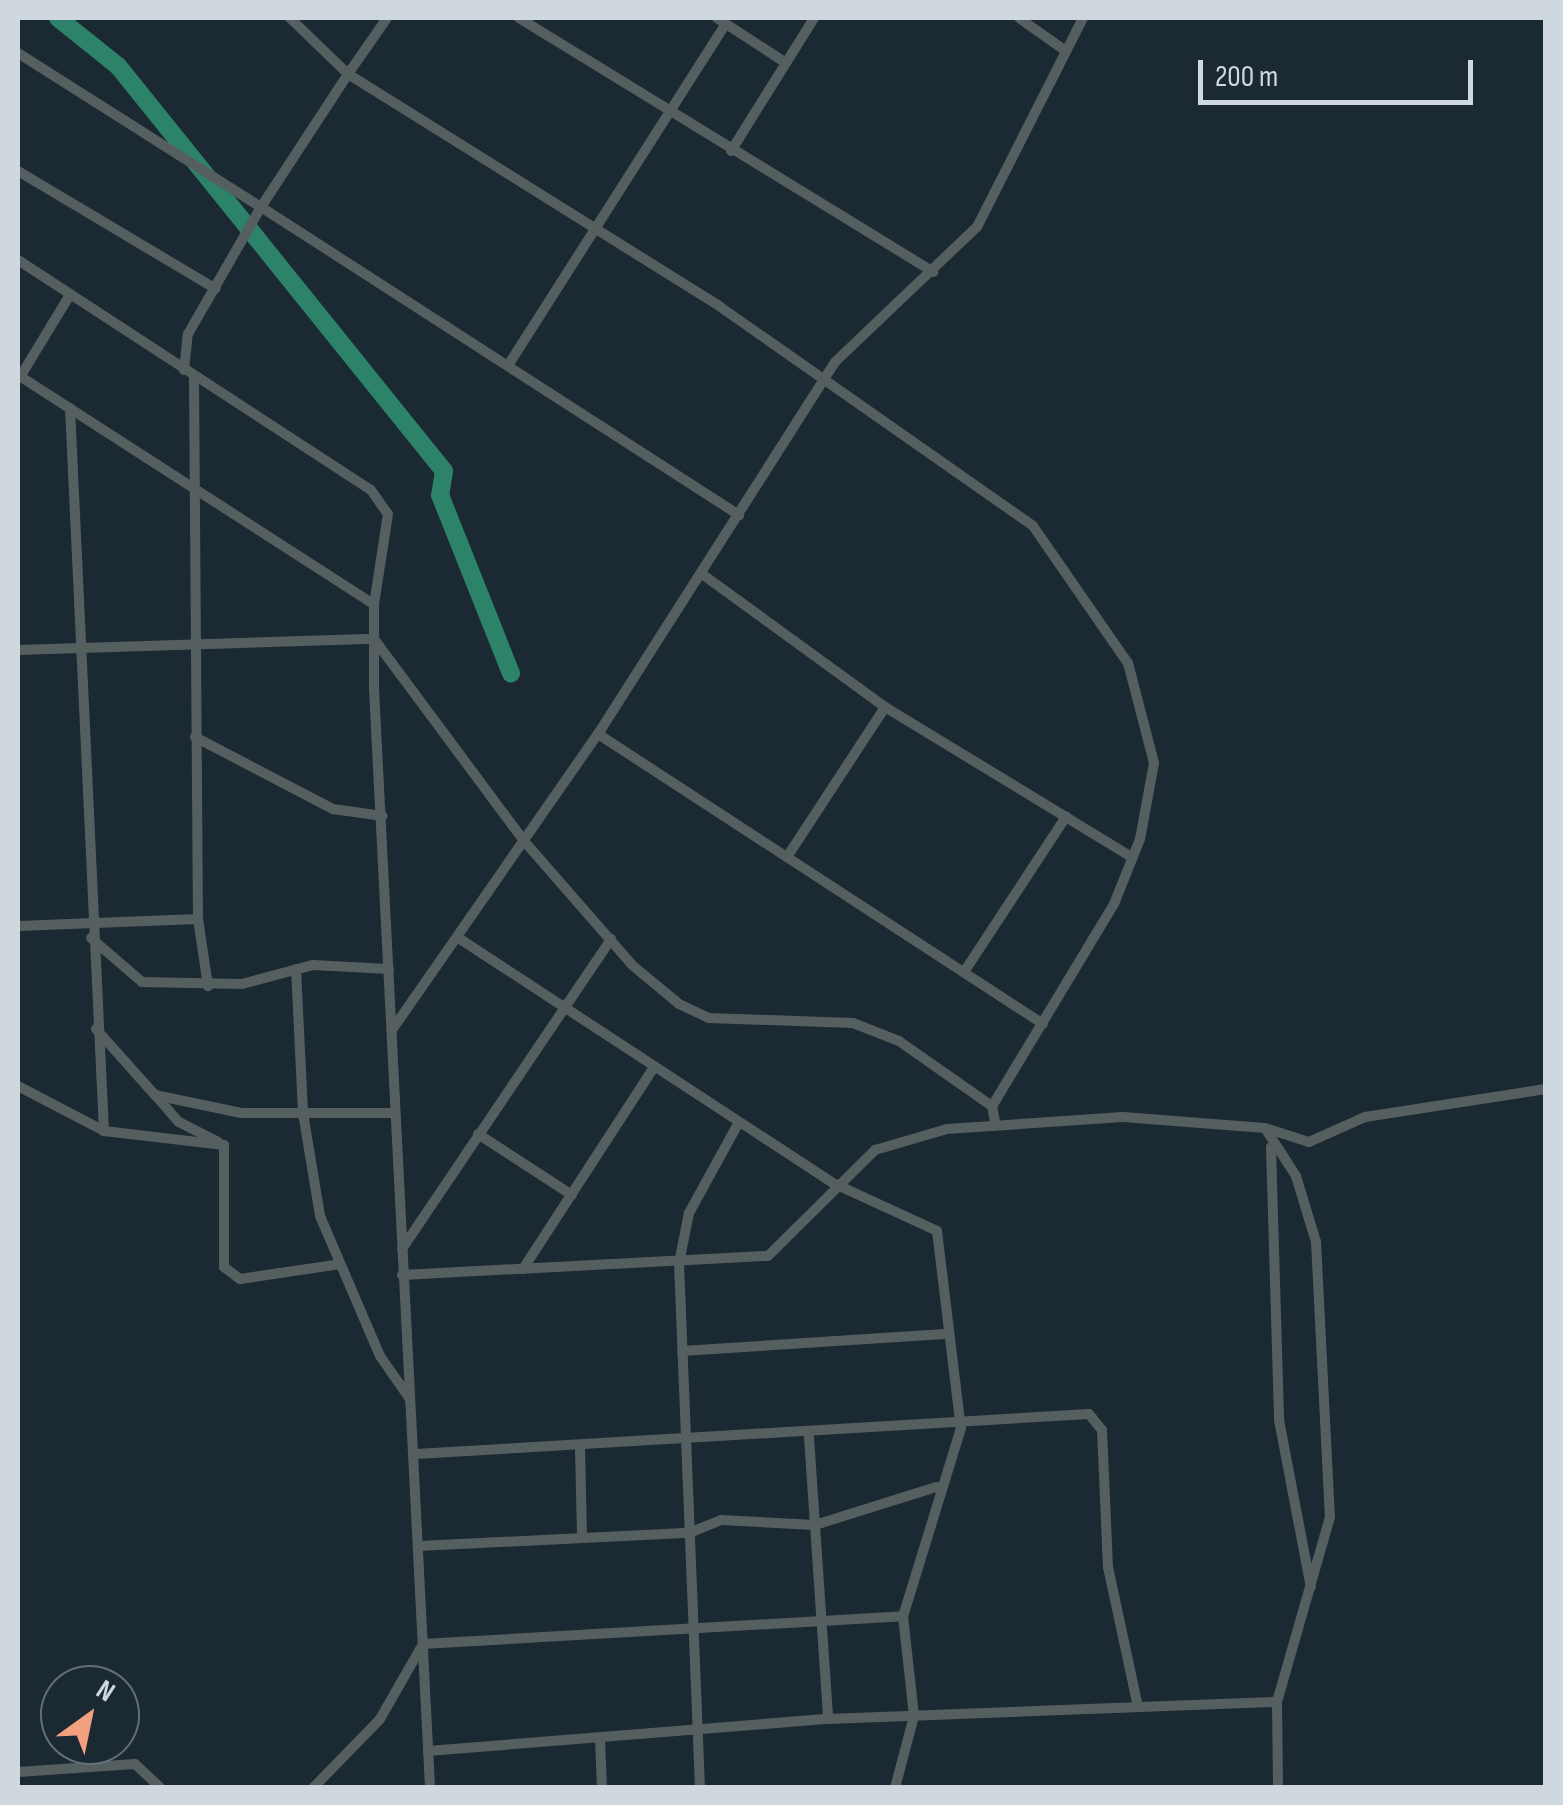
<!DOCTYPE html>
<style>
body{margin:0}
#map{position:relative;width:1563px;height:1805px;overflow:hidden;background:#1b2932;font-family:"Sofia Sans Condensed",sans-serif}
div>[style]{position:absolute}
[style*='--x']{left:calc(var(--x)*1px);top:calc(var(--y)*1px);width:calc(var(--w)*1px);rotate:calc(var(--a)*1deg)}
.river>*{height:18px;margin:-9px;padding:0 9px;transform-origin:9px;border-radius:9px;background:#2d826a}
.minor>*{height:10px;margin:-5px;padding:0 5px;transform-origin:5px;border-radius:5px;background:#565f60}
span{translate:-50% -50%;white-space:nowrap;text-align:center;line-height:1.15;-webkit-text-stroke:9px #1b2932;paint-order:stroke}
.frame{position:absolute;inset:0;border:20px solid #cfd8de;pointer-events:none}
.north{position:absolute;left:40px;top:1665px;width:100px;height:100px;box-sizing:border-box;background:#1b2932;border:2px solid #636f77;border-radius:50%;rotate:33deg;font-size:28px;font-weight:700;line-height:40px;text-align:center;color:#cfd8de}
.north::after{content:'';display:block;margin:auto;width:35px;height:45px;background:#f2a07f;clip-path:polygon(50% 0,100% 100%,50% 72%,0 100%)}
.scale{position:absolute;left:1198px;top:60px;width:275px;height:45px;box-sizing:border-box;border:5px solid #cfd8de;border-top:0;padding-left:12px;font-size:30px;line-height:35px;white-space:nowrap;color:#cfd8de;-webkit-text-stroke:8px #1b2932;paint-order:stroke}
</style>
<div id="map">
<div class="river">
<i style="--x:58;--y:18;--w:77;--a:38.7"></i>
<i style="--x:118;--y:66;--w:520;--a:51.17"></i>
<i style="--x:444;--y:471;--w:24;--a:99"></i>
<i style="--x:440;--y:495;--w:192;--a:68.3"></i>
</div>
<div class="minor">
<i style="--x:290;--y:18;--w:81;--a:44"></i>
<i style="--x:348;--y:74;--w:68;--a:-55.1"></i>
<i style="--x:519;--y:18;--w:486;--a:31.5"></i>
<i style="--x:717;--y:18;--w:82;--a:33.1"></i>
<i style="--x:1019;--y:18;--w:54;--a:35.2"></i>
<i style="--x:18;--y:53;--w:288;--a:32.4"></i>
<i style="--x:261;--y:207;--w:159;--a:-56.8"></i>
<i style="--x:348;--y:74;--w:438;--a:32"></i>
<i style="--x:719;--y:306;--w:383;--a:35"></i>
<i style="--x:1033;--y:526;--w:167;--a:55.3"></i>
<i style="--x:1128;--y:663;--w:103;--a:75.4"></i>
<i style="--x:1154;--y:763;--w:77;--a:100.4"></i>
<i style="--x:1140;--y:839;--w:70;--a:111.8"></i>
<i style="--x:1114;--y:904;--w:236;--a:121.1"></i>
<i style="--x:992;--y:1106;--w:20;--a:79"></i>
<i style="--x:731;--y:151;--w:157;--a:-58"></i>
<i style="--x:18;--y:171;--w:230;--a:30.8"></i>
<i style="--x:18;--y:260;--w:421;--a:33.1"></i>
<i style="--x:371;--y:490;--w:29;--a:55"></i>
<i style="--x:388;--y:514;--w:91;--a:98.8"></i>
<i style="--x:374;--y:604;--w:85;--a:90"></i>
<i style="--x:374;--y:689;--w:1100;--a:87.08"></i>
<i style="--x:509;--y:364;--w:403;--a:-57.5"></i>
<i style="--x:184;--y:370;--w:36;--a:-84"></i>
<i style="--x:188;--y:334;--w:146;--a:-60.1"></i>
<i style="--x:261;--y:207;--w:569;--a:32.8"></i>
<i style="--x:18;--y:375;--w:423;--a:32.8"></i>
<i style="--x:20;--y:377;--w:92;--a:-58.7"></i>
<i style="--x:194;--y:377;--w:542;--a:89.58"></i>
<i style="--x:198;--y:919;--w:68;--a:81.5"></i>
<i style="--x:70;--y:408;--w:724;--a:87.31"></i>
<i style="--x:702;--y:574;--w:226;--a:36"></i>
<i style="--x:885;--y:707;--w:290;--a:31.3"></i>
<i style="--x:18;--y:650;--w:356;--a:-1.8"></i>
<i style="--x:374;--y:639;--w:252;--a:53.4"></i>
<i style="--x:524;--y:841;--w:164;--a:48.9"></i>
<i style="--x:632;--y:965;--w:61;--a:39.7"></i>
<i style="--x:679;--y:1004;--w:33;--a:25"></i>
<i style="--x:709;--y:1018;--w:144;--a:2"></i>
<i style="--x:853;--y:1023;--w:49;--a:21.4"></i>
<i style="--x:899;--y:1041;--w:113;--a:35"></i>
<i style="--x:598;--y:734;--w:531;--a:33.09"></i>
<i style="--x:195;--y:737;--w:156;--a:27.6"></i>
<i style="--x:333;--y:809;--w:50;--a:8"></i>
<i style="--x:787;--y:857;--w:179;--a:-56.8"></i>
<i style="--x:18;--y:926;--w:180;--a:-2.2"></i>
<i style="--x:457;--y:937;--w:452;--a:33.2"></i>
<i style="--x:835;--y:1184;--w:112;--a:24.7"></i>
<i style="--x:937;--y:1231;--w:198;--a:83.1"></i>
<i style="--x:961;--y:1428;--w:197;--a:107.1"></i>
<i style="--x:903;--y:1616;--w:101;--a:83.7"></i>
<i style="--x:914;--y:1716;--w:74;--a:104.8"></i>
<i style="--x:91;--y:938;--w:67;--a:40.8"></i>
<i style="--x:142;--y:982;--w:100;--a:1.1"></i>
<i style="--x:242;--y:984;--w:73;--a:-15"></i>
<i style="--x:313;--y:965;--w:76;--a:3"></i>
<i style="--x:296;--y:969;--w:144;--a:87.2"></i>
<i style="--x:303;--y:1113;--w:104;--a:80.6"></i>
<i style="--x:320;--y:1216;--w:152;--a:66.8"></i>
<i style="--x:380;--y:1356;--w:52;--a:55.1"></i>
<i style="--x:964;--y:972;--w:186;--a:-56.7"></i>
<i style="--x:96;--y:1029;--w:89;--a:48.2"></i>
<i style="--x:155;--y:1095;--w:88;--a:11.8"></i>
<i style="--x:241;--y:1113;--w:151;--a:0"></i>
<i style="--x:392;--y:1030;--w:361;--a:-55.2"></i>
<i style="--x:598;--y:734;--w:441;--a:-57.5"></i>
<i style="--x:835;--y:362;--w:196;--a:-43.6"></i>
<i style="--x:977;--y:227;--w:234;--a:-63.1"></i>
<i style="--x:18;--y:1086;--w:97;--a:27.6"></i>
<i style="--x:104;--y:1131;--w:121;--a:6.7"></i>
<i style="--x:157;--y:1097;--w:33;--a:49"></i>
<i style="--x:179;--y:1122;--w:44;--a:27.1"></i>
<i style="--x:1265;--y:1128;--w:57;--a:57.1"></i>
<i style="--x:1296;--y:1176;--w:69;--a:73.1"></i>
<i style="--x:1316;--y:1242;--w:275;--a:87.1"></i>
<i style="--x:1330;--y:1517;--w:192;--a:106"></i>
<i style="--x:478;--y:1134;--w:112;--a:33"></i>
<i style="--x:224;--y:1145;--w:122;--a:90"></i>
<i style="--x:224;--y:1267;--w:20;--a:37"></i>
<i style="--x:240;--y:1279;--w:101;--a:-8.5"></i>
<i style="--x:1271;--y:1147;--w:273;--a:88.3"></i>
<i style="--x:1279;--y:1420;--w:170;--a:79.2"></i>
<i style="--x:402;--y:1249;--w:374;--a:-56"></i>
<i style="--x:523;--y:1269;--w:239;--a:-57"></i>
<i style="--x:402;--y:1275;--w:366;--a:-3"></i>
<i style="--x:768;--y:1256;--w:151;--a:-44.7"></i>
<i style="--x:875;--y:1150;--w:75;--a:-16.3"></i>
<i style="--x:947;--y:1129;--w:176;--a:-3.9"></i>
<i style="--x:1123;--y:1117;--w:142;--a:4.4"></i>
<i style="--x:1265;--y:1128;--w:46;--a:17.7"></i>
<i style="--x:1309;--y:1142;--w:61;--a:-24.1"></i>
<i style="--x:1365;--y:1117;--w:183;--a:-8.8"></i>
<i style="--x:682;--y:1351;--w:267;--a:-3.7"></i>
<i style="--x:809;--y:1437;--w:283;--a:86.1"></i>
<i style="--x:580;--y:1448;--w:89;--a:88.7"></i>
<i style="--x:416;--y:1454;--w:674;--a:-3.4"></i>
<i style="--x:1089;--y:1414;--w:21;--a:51"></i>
<i style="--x:1102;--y:1430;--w:137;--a:87.5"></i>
<i style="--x:1108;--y:1567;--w:143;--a:77.9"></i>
<i style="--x:419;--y:1546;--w:270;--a:-2.8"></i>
<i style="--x:689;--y:1533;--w:35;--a:-22"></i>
<i style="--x:722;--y:1520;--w:93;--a:3.1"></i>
<i style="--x:815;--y:1525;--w:127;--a:-17.4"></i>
<i style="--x:600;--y:1739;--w:49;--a:87.7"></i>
<i style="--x:428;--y:1751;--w:401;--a:-4.6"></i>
<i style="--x:828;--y:1719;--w:449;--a:-2.2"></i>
<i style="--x:1277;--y:1702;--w:86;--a:89.3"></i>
<i style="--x:18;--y:1772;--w:117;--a:-3.9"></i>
<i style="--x:135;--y:1764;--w:35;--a:43"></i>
<i style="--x:313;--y:1788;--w:96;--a:-45.8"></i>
<i style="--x:380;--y:1719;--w:86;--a:-60.2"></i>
<i style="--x:423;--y:1644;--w:481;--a:-3.3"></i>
<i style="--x:700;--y:1788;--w:525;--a:-92.29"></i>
<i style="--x:679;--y:1263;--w:51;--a:-78.7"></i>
<i style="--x:689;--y:1213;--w:102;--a:-61.2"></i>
</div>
<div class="frame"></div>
<div class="north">N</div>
<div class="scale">200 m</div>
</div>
